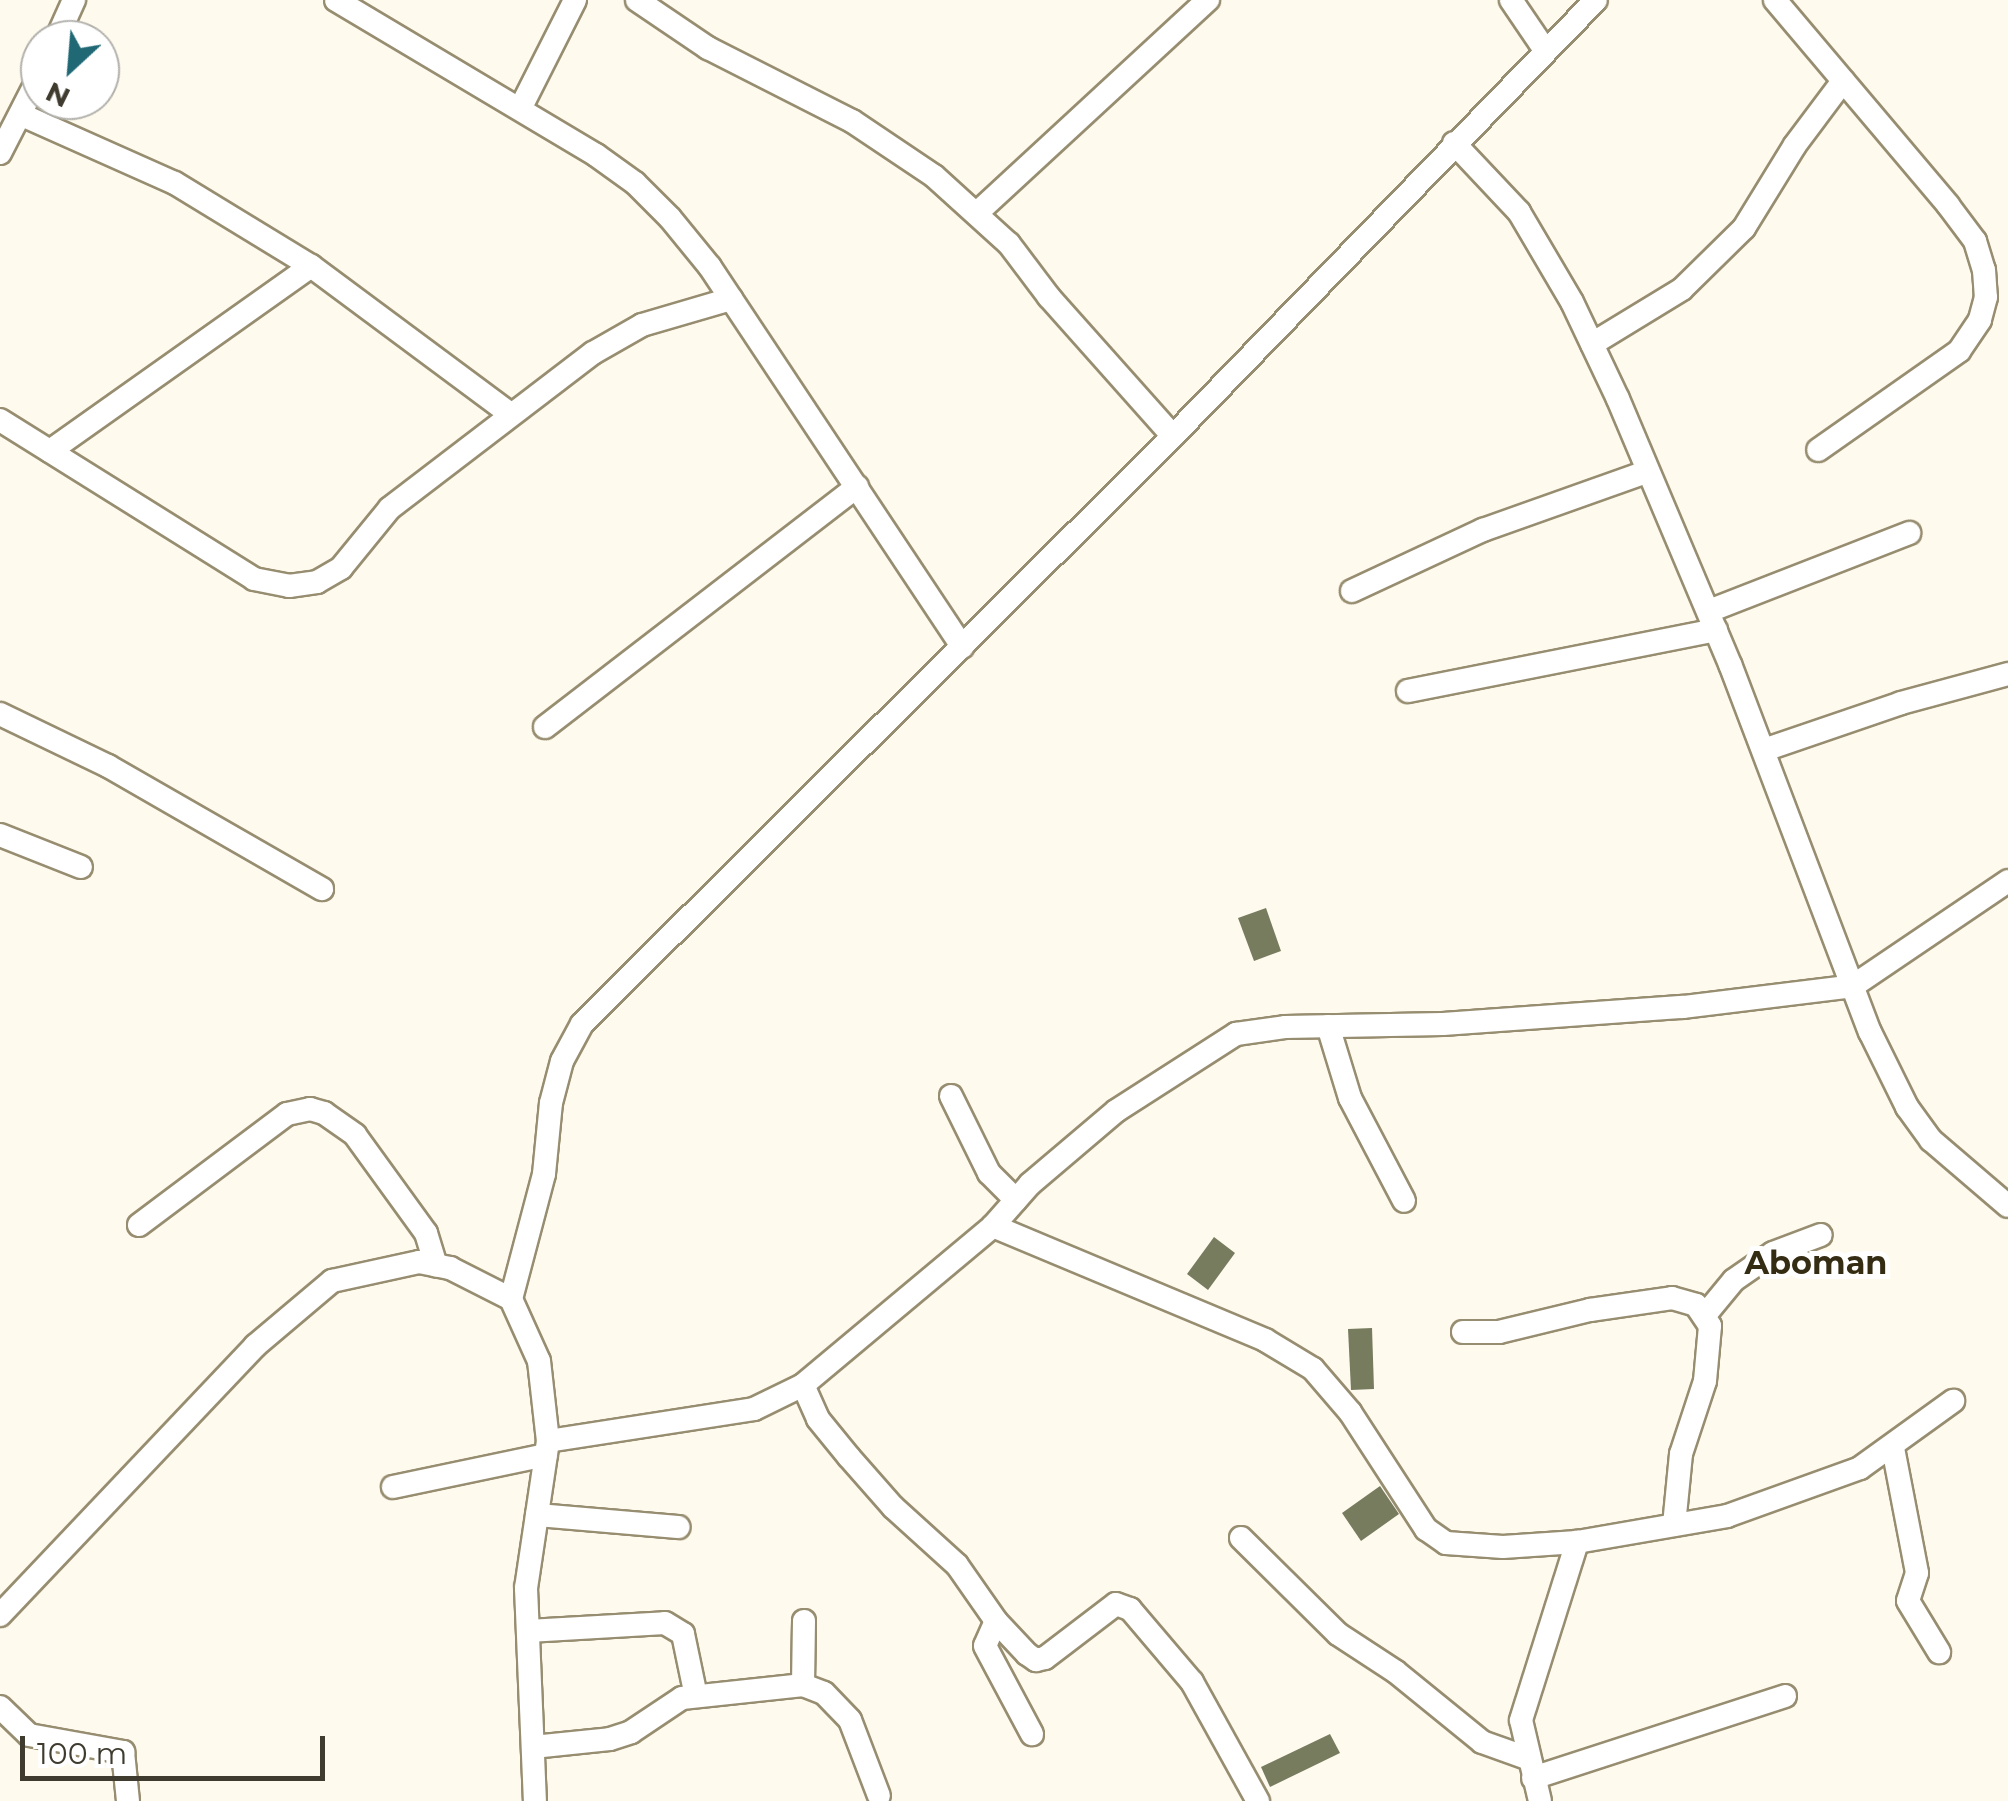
<!DOCTYPE html>
<style>
body{margin:0}
#map{position:relative;width:2008px;height:1801px;overflow:hidden;background:#fffaee;font-family:Montserrat,sans-serif}
div>[style]{position:absolute}
[style*='--x']{left:calc(var(--x)*1px);top:calc(var(--y)*1px);width:calc(var(--w)*1px);rotate:calc(var(--a)*1deg)}
.building>*{inset:0;background:#777c5f}
.roads{filter:drop-shadow(2px 0 #978d70) drop-shadow(-2px 0 #978d70) drop-shadow(0 2px #978d70) drop-shadow(0 -2px #978d70)}
.minor>*{height:22px;margin:-11px;padding:0 11px;transform-origin:11px;border-radius:11px;background:#fff}
span{translate:-50% -50%;white-space:nowrap;text-align:center;line-height:1.15;-webkit-text-stroke:10px #fff;paint-order:stroke}
.quarter-label{font-size:32px;color:#352d13;font-weight:700}
.north{position:absolute;left:20px;top:20px;width:100px;height:100px;box-sizing:border-box;background:#fff;border:2px solid #b2b1ac;border-radius:50%;rotate:206deg;font-size:28px;font-weight:700;line-height:40px;text-align:center;color:#3f3b2f}
.north::after{content:'';display:block;margin:auto;width:35px;height:45px;background:#1f6874;clip-path:polygon(50% 0,100% 100%,50% 72%,0 100%)}
.scale{position:absolute;left:20px;top:1736px;width:305px;height:45px;box-sizing:border-box;border:5px solid #3f3b2f;border-top:0;padding-left:12px;font-size:30px;line-height:35px;white-space:nowrap;color:#3f3b2f;-webkit-text-stroke:8px #fff;paint-order:stroke}
</style>
<div id="map">
<div class="building">
<i style="clip-path:polygon(1266px 908px,1281px 951px,1254px 961px,1238px 918px)"></i>
<i style="clip-path:polygon(1214px 1237px,1235px 1253px,1208px 1290px,1187px 1274px)"></i>
<i style="clip-path:polygon(1372px 1328px,1374px 1389px,1351px 1390px,1348px 1329px)"></i>
<i style="clip-path:polygon(1380px 1486px,1399px 1514px,1361px 1541px,1342px 1513px)"></i>
<i style="clip-path:polygon(1330px 1734px,1340px 1753px,1270px 1787px,1261px 1767px)"></i>
</div>
<div class="roads">
<div class="minor">
<i style="--x:336;--y:0;--w:303;--a:30.8"></i>
<i style="--x:596;--y:155;--w:48;--a:35.7"></i>
<i style="--x:635;--y:183;--w:49;--a:45"></i>
<i style="--x:670;--y:218;--w:63;--a:50.8"></i>
<i style="--x:710;--y:267;--w:456;--a:56.4"></i>
<i style="--x:637;--y:0;--w:86;--a:34.1"></i>
<i style="--x:708;--y:48;--w:161;--a:26.9"></i>
<i style="--x:852;--y:121;--w:99;--a:33.9"></i>
<i style="--x:934;--y:176;--w:101;--a:42.2"></i>
<i style="--x:1009;--y:244;--w:66;--a:53"></i>
<i style="--x:1049;--y:297;--w:186;--a:48.3"></i>
<i style="--x:1511;--y:0;--w:60;--a:55.8"></i>
<i style="--x:1775;--y:0;--w:268;--a:49.8"></i>
<i style="--x:1948;--y:205;--w:45;--a:53.1"></i>
<i style="--x:1975;--y:241;--w:30;--a:73"></i>
<i style="--x:1984;--y:270;--w:27;--a:86"></i>
<i style="--x:1986;--y:297;--w:24;--a:105"></i>
<i style="--x:1980;--y:320;--w:37;--a:124"></i>
<i style="--x:1959;--y:351;--w:172;--a:144.9"></i>
<i style="--x:56;--y:40;--w:44;--a:-65.8"></i>
<i style="--x:520;--y:109;--w:122;--a:-63.2"></i>
<i style="--x:22;--y:115;--w:167;--a:24"></i>
<i style="--x:175;--y:183;--w:159;--a:31.4"></i>
<i style="--x:311;--y:266;--w:248;--a:36.6"></i>
<i style="--x:1454;--y:143;--w:95;--a:46.7"></i>
<i style="--x:1519;--y:212;--w:104;--a:59.5"></i>
<i style="--x:1572;--y:302;--w:107;--a:64.6"></i>
<i style="--x:1618;--y:399;--w:288;--a:67.1"></i>
<i style="--x:1730;--y:664;--w:394;--a:69.2"></i>
<i style="--x:1870;--y:1032;--w:84;--a:63.7"></i>
<i style="--x:1907;--y:1107;--w:41;--a:54"></i>
<i style="--x:1931;--y:1140;--w:101;--a:40.6"></i>
<i style="--x:0;--y:153;--w:88;--a:-62.9"></i>
<i style="--x:978;--y:212;--w:313;--a:-42.7"></i>
<i style="--x:1592;--y:344;--w:105;--a:-31.4"></i>
<i style="--x:1682;--y:289;--w:87;--a:-44.5"></i>
<i style="--x:1744;--y:228;--w:97;--a:-58.4"></i>
<i style="--x:1795;--y:145;--w:80;--a:-53.1"></i>
<i style="--x:0;--y:420;--w:300;--a:32"></i>
<i style="--x:254;--y:579;--w:36;--a:11"></i>
<i style="--x:289;--y:586;--w:28;--a:-8"></i>
<i style="--x:317;--y:582;--w:28;--a:-30"></i>
<i style="--x:341;--y:568;--w:77;--a:-50.8"></i>
<i style="--x:390;--y:508;--w:255;--a:-37.4"></i>
<i style="--x:593;--y:353;--w:56;--a:-29.7"></i>
<i style="--x:642;--y:325;--w:93;--a:-16.3"></i>
<i style="--x:50;--y:451;--w:320;--a:-35.3"></i>
<i style="--x:1352;--y:591;--w:145;--a:-25"></i>
<i style="--x:1483;--y:530;--w:173;--a:-19.6"></i>
<i style="--x:1709;--y:611;--w:215;--a:-21.3"></i>
<i style="--x:1408;--y:691;--w:314;--a:-11.2"></i>
<i style="--x:0;--y:714;--w:120;--a:25.7"></i>
<i style="--x:108;--y:766;--w:247;--a:29.9"></i>
<i style="--x:545;--y:727;--w:394;--a:-37.6"></i>
<i style="--x:1764;--y:750;--w:145;--a:-18.9"></i>
<i style="--x:1901;--y:703;--w:111;--a:-15.2"></i>
<i style="--x:0;--y:835;--w:87;--a:21.6"></i>
<i style="--x:1328;--y:1026;--w:75;--a:73"></i>
<i style="--x:1350;--y:1098;--w:116;--a:62.3"></i>
<i style="--x:951;--y:1096;--w:86;--a:63.7"></i>
<i style="--x:989;--y:1173;--w:38;--a:45"></i>
<i style="--x:139;--y:1225;--w:185;--a:-36.9"></i>
<i style="--x:287;--y:1114;--w:24;--a:-12"></i>
<i style="--x:310;--y:1109;--w:15;--a:16"></i>
<i style="--x:324;--y:1113;--w:38;--a:35"></i>
<i style="--x:355;--y:1135;--w:121;--a:54.1"></i>
<i style="--x:426;--y:1233;--w:34;--a:73"></i>
<i style="--x:993;--y:1226;--w:295;--a:22.7"></i>
<i style="--x:1265;--y:1340;--w:56;--a:31.1"></i>
<i style="--x:1313;--y:1369;--w:57;--a:49.3"></i>
<i style="--x:1350;--y:1412;--w:140;--a:57"></i>
<i style="--x:1426;--y:1529;--w:24;--a:35"></i>
<i style="--x:1446;--y:1543;--w:57;--a:4"></i>
<i style="--x:1503;--y:1547;--w:74;--a:-3.9"></i>
<i style="--x:1577;--y:1542;--w:152;--a:-9.8"></i>
<i style="--x:1727;--y:1516;--w:141;--a:-19.8"></i>
<i style="--x:1860;--y:1468;--w:115;--a:-35.8"></i>
<i style="--x:511;--y:1299;--w:129;--a:-75.2"></i>
<i style="--x:544;--y:1174;--w:71;--a:-84.4"></i>
<i style="--x:551;--y:1103;--w:43;--a:-75.3"></i>
<i style="--x:562;--y:1061;--w:42;--a:-61.6"></i>
<i style="--x:582;--y:1024;--w:834;--a:-44.85"></i>
<i style="--x:1173;--y:436;--w:607;--a:-45.87"></i>
<i style="--x:511;--y:1299;--w:68;--a:65.7"></i>
<i style="--x:539;--y:1361;--w:81;--a:83.6"></i>
<i style="--x:548;--y:1441;--w:149;--a:98.5"></i>
<i style="--x:526;--y:1588;--w:213;--a:87.6"></i>
<i style="--x:1705;--y:1315;--w:45;--a:-50.4"></i>
<i style="--x:1734;--y:1280;--w:47;--a:-34.7"></i>
<i style="--x:1773;--y:1253;--w:51;--a:-20.6"></i>
<i style="--x:1463;--y:1332;--w:36;--a:0"></i>
<i style="--x:1499;--y:1332;--w:94;--a:-13.6"></i>
<i style="--x:1590;--y:1310;--w:83;--a:-8.3"></i>
<i style="--x:1672;--y:1298;--w:25;--a:16"></i>
<i style="--x:1696;--y:1305;--w:25;--a:56"></i>
<i style="--x:1710;--y:1326;--w:55;--a:95.2"></i>
<i style="--x:1705;--y:1381;--w:77;--a:108.2"></i>
<i style="--x:1681;--y:1454;--w:71;--a:95.6"></i>
<i style="--x:803;--y:1385;--w:37;--a:66"></i>
<i style="--x:818;--y:1419;--w:49;--a:50.8"></i>
<i style="--x:849;--y:1457;--w:67;--a:48.7"></i>
<i style="--x:893;--y:1507;--w:86;--a:42.2"></i>
<i style="--x:957;--y:1565;--w:68;--a:55.1"></i>
<i style="--x:996;--y:1621;--w:45;--a:46.8"></i>
<i style="--x:1027;--y:1654;--w:11;--a:34"></i>
<i style="--x:1036;--y:1660;--w:9;--a:-13"></i>
<i style="--x:1045;--y:1658;--w:89;--a:-37.3"></i>
<i style="--x:1116;--y:1604;--w:15;--a:20"></i>
<i style="--x:1130;--y:1609;--w:96;--a:49.7"></i>
<i style="--x:1192;--y:1682;--w:136;--a:61"></i>
<i style="--x:548;--y:1441;--w:208;--a:-8.8"></i>
<i style="--x:754;--y:1409;--w:55;--a:-26.1"></i>
<i style="--x:803;--y:1385;--w:248;--a:-39.9"></i>
<i style="--x:993;--y:1226;--w:56;--a:-48.6"></i>
<i style="--x:1030;--y:1184;--w:113;--a:-40.3"></i>
<i style="--x:1116;--y:1111;--w:143;--a:-32.7"></i>
<i style="--x:1236;--y:1034;--w:49;--a:-8.1"></i>
<i style="--x:1285;--y:1027;--w:158;--a:-1.1"></i>
<i style="--x:1443;--y:1024;--w:241;--a:-4.1"></i>
<i style="--x:1683;--y:1007;--w:171;--a:-7"></i>
<i style="--x:1853;--y:986;--w:187;--a:-34.1"></i>
<i style="--x:1893;--y:1448;--w:127;--a:79.1"></i>
<i style="--x:1917;--y:1573;--w:29;--a:108"></i>
<i style="--x:1908;--y:1601;--w:60;--a:58.7"></i>
<i style="--x:393;--y:1487;--w:156;--a:-11.8"></i>
<i style="--x:537;--y:1515;--w:142;--a:4.9"></i>
<i style="--x:1241;--y:1538;--w:136;--a:44.7"></i>
<i style="--x:1338;--y:1634;--w:69;--a:33.2"></i>
<i style="--x:1396;--y:1672;--w:111;--a:39.1"></i>
<i style="--x:1482;--y:1742;--w:48;--a:19.6"></i>
<i style="--x:0;--y:1615;--w:371;--a:-46.5"></i>
<i style="--x:255;--y:1346;--w:101;--a:-40.2"></i>
<i style="--x:332;--y:1281;--w:89;--a:-12.3"></i>
<i style="--x:419;--y:1262;--w:32;--a:11"></i>
<i style="--x:450;--y:1268;--w:68;--a:26.9"></i>
<i style="--x:996;--y:1621;--w:27;--a:114"></i>
<i style="--x:985;--y:1646;--w:100;--a:61.9"></i>
<i style="--x:528;--y:1631;--w:137;--a:-3.3"></i>
<i style="--x:665;--y:1623;--w:21;--a:31"></i>
<i style="--x:683;--y:1634;--w:63;--a:78.2"></i>
<i style="--x:803;--y:1685;--w:22;--a:21"></i>
<i style="--x:824;--y:1693;--w:37;--a:46"></i>
<i style="--x:850;--y:1720;--w:81;--a:69.1"></i>
<i style="--x:0;--y:1707;--w:40;--a:44"></i>
<i style="--x:29;--y:1735;--w:96;--a:10.3"></i>
<i style="--x:123;--y:1752;--w:49;--a:84.2"></i>
<i style="--x:533;--y:1747;--w:77;--a:-5.9"></i>
<i style="--x:610;--y:1739;--w:22;--a:-18"></i>
<i style="--x:631;--y:1732;--w:61;--a:-33.7"></i>
<i style="--x:682;--y:1698;--w:122;--a:-6.1"></i>
<i style="--x:803;--y:1685;--w:64;--a:-89.1"></i>
<i style="--x:1533;--y:1778;--w:265;--a:-18"></i>
<i style="--x:1540;--y:1801;--w:83;--a:-103.2"></i>
<i style="--x:1521;--y:1720;--w:187;--a:-72.5"></i>
</div>
</div>
<div class="quarter-label">
<span style="left:1816px;top:1263px">Aboman</span>
</div>
<div class="north">N</div>
<div class="scale">100 m</div>
</div>
